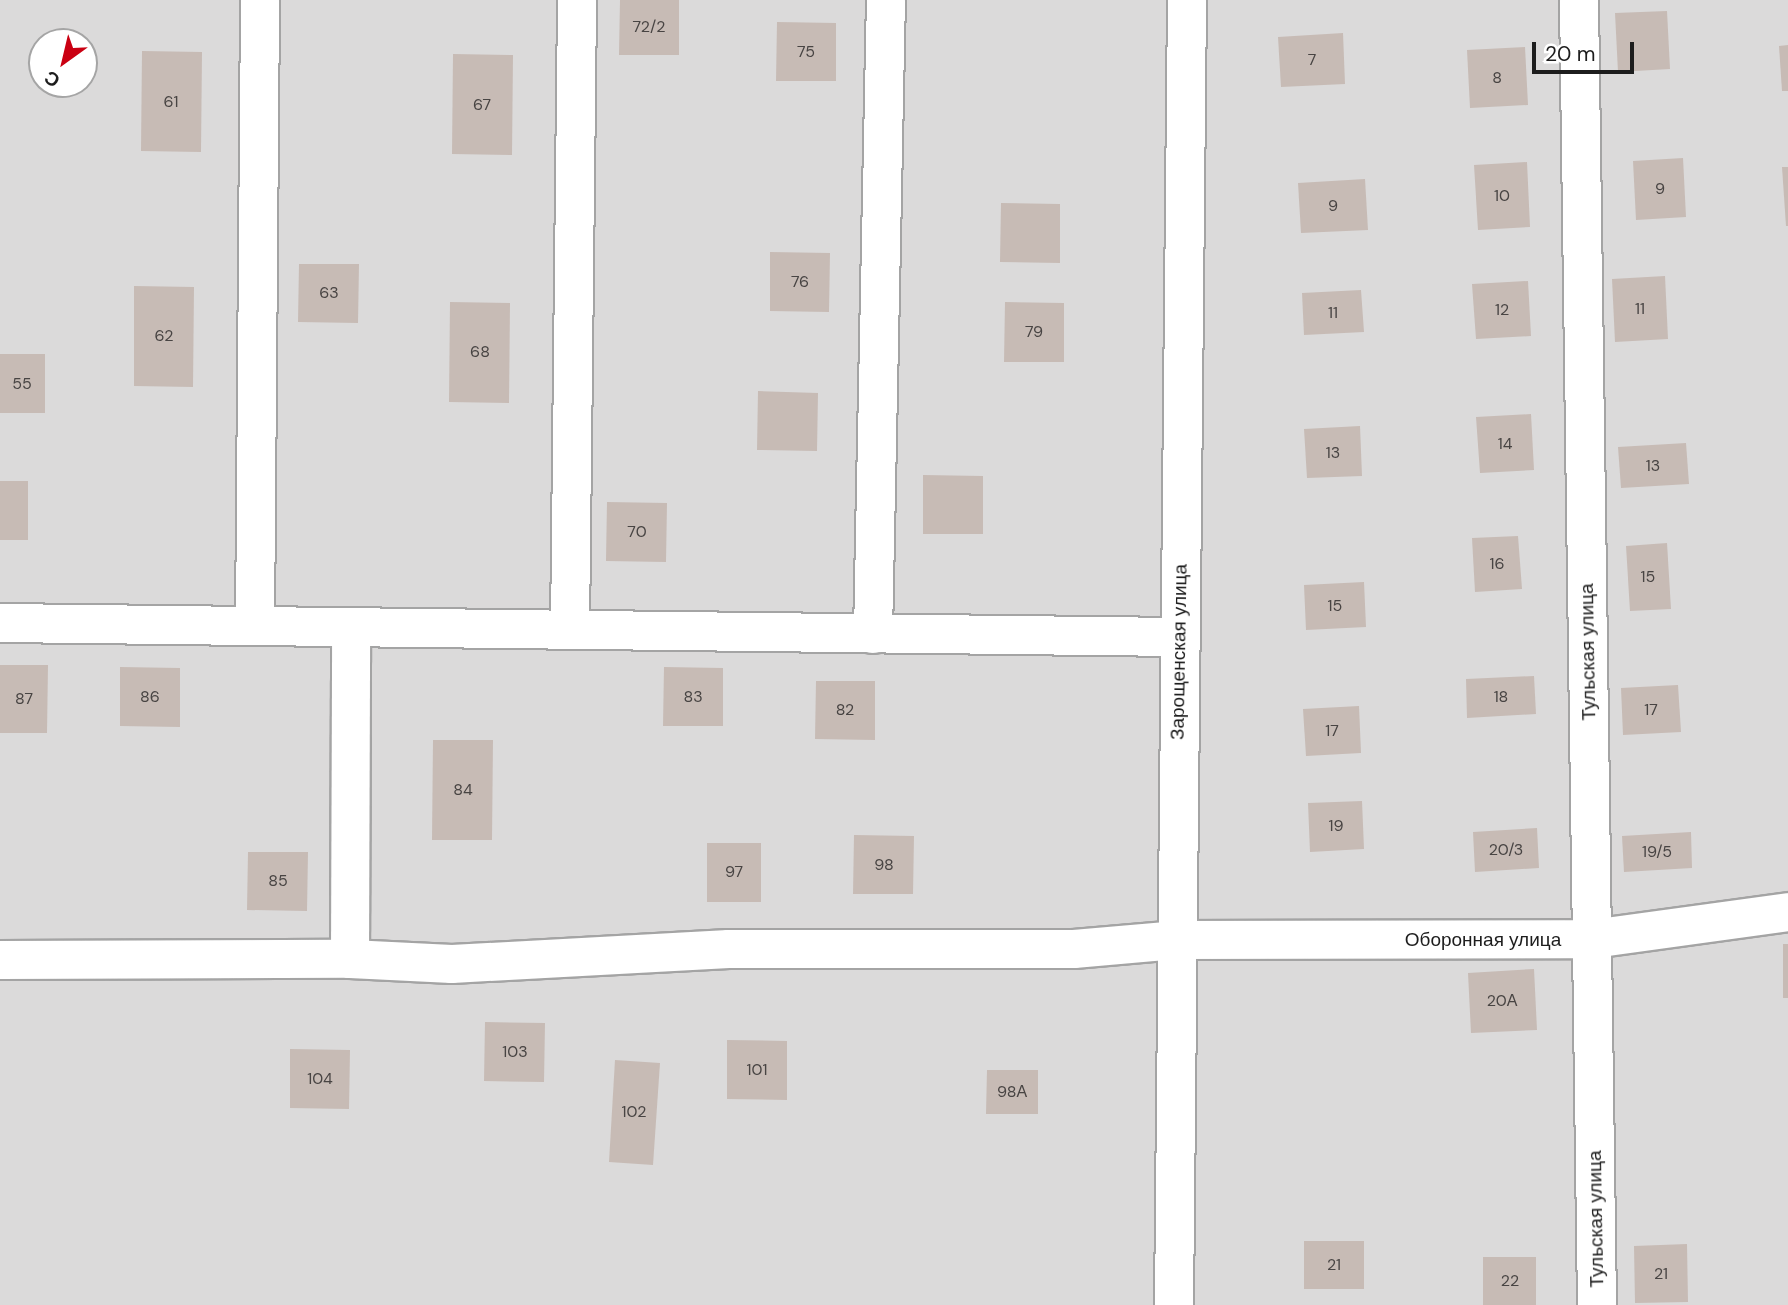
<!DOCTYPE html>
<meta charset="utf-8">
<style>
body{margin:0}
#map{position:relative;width:1788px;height:1305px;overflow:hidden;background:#efe9e2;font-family:"DM Sans",sans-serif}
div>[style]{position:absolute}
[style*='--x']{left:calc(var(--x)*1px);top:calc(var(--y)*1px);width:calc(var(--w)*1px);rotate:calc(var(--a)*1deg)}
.residential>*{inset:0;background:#dbdada}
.building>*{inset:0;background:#c7bbb5}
.roads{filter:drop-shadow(2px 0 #a4a4a4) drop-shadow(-2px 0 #a4a4a4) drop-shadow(0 2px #a4a4a4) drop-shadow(0 -2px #a4a4a4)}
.minor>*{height:38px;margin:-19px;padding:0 19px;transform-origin:19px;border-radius:19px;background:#fff}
span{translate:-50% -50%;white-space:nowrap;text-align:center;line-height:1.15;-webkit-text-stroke:5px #fff;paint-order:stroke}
.number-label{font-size:16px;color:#484443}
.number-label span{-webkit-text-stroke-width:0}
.street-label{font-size:19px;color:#1d1d1d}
.north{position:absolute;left:28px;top:28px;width:70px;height:70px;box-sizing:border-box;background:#fff;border:2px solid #a5a5a5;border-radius:50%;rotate:214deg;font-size:19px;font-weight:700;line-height:28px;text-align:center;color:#1d1d1d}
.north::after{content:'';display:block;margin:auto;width:24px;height:32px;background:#ca0012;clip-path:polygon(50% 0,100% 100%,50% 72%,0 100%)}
.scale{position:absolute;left:1532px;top:42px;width:102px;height:32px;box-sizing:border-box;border:4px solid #1d1d1d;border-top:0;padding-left:9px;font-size:21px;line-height:24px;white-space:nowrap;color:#1d1d1d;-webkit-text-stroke:5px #fff;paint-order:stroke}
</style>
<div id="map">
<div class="residential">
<i style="clip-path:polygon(evenodd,0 0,1788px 0,1788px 1305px,0 1305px,0 0,42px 42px,84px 42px,84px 84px,42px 84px,42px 42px)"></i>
</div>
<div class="building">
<i style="clip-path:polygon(620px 0,679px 0,679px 55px,619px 55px)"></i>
<i style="clip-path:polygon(1667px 11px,1670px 69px,1618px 72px,1615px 13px)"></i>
<i style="clip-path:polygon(777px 22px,836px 23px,836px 81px,776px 81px)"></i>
<i style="clip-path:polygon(1343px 33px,1345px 84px,1281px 87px,1278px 37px)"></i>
<i style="clip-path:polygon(1788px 45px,1788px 91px,1782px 91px,1779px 46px)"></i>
<i style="clip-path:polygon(1525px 47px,1528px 105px,1470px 108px,1467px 50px)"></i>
<i style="clip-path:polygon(142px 51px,202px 52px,201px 152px,141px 151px)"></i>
<i style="clip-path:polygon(453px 54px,513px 55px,512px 155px,452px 154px)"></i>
<i style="clip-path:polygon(1683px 158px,1686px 217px,1636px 220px,1633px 161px)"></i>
<i style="clip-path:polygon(1527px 162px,1530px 227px,1478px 230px,1474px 165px)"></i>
<i style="clip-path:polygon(1782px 167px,1788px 167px,1788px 226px,1786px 226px)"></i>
<i style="clip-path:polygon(1365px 179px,1368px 230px,1301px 233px,1298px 183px)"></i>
<i style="clip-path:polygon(1001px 203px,1060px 204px,1060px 263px,1000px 262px)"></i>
<i style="clip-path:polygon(770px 252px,830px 253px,829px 312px,770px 311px)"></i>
<i style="clip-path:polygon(299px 264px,359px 264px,358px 323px,298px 322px)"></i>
<i style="clip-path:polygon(1665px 276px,1668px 339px,1615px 342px,1612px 279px)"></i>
<i style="clip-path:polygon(1528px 281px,1531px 336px,1476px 339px,1472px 284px)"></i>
<i style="clip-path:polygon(134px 286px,194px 287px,193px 387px,134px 386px)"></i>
<i style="clip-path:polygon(1361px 290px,1364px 332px,1304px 335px,1302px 293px)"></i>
<i style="clip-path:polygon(450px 302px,510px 303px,509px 403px,449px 402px)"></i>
<i style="clip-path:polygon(1005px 302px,1064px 303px,1064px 362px,1004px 362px)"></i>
<i style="clip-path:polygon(0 354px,45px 354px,45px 413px,0 413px)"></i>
<i style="clip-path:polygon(758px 391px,818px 393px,817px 451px,757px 450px)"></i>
<i style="clip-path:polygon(1531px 414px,1534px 470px,1480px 473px,1476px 417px)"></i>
<i style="clip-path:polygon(1360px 426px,1362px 476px,1307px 478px,1304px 429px)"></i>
<i style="clip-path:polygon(1686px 443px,1689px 484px,1621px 488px,1618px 447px)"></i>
<i style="clip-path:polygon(923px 475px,983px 476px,983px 534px,923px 534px)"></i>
<i style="clip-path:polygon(0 481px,28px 481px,28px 540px,0 540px)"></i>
<i style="clip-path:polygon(607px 502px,667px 503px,666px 562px,606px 561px)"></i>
<i style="clip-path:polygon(1518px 536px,1522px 589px,1475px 592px,1472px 538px)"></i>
<i style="clip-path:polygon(1667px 543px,1671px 609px,1630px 611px,1626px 546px)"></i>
<i style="clip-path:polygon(1364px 582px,1366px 627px,1306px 630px,1304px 585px)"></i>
<i style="clip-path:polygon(0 665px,48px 665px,47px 733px,0 733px)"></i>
<i style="clip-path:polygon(120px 667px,180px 668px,180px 727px,120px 726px)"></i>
<i style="clip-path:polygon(664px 667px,723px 668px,723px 726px,663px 726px)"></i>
<i style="clip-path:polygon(1534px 676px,1536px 714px,1467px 718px,1466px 679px)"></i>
<i style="clip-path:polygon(816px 681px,875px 681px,875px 740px,815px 739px)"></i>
<i style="clip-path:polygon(1678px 685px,1681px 732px,1623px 735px,1621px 688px)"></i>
<i style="clip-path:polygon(1359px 706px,1361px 753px,1306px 756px,1303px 709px)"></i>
<i style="clip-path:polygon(433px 740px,493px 740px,492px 840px,432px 840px)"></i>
<i style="clip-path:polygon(1362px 801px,1364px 849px,1310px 852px,1308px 803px)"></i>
<i style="clip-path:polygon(1537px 828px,1539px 868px,1475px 872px,1473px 832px)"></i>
<i style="clip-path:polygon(1691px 832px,1692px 868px,1624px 872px,1622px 836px)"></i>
<i style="clip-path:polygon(854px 835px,914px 836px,913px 894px,853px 894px)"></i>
<i style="clip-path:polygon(707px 843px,761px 843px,761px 902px,707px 902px)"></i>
<i style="clip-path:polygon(248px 852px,308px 852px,307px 911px,247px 910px)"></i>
<i style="clip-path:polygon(1783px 944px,1788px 944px,1788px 998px,1783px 998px)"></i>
<i style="clip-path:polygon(1534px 969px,1537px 1030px,1471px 1033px,1468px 973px)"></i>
<i style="clip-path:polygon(485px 1022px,545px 1023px,544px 1082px,484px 1081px)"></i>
<i style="clip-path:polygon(727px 1040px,787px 1041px,787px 1100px,727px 1099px)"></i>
<i style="clip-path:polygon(290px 1049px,350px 1050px,349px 1109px,290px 1108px)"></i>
<i style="clip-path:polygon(615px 1060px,660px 1063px,653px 1165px,609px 1162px)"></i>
<i style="clip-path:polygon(987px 1070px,1038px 1070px,1038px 1114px,986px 1114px)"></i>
<i style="clip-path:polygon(1304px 1241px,1364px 1241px,1364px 1289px,1304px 1289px)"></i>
<i style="clip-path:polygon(1687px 1244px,1688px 1302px,1635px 1303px,1634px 1246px)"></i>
<i style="clip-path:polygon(1483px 1257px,1536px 1257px,1536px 1305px,1483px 1305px)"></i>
</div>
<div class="roads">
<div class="minor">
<i style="--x:1579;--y:0;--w:1305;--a:89.21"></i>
<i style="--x:0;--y:623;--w:1178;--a:0.68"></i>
<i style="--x:255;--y:626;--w:626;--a:-89.54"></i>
<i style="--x:570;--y:630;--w:630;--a:-89.36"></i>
<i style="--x:873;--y:634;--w:634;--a:-88.83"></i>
<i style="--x:350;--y:959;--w:332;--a:-89.8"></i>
<i style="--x:0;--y:960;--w:350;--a:-0.2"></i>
<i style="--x:350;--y:959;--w:102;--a:2.8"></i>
<i style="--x:452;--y:964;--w:277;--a:-3.1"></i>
<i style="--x:729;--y:949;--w:345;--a:0"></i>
<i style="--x:1074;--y:949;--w:102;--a:-5"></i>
<i style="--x:1176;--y:940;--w:416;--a:-0.1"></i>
<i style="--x:1592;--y:939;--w:198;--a:-7.8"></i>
<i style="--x:1174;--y:1305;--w:1305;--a:-89.43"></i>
</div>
</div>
<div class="number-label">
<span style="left:649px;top:27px">72/2</span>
<span style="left:806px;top:52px">75</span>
<span style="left:1312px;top:60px">7</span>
<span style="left:1497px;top:78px">8</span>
<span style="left:171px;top:102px">61</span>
<span style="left:482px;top:105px">67</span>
<span style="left:1660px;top:189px">9</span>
<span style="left:1502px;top:196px">10</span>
<span style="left:1333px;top:206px">9</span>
<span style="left:800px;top:282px">76</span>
<span style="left:329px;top:293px">63</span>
<span style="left:1640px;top:309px">11</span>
<span style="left:1502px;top:310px">12</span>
<span style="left:1333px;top:313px">11</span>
<span style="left:1034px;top:332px">79</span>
<span style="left:164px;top:336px">62</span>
<span style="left:480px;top:352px">68</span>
<span style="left:22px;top:384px">55</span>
<span style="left:1505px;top:444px">14</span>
<span style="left:1333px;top:453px">13</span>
<span style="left:1653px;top:466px">13</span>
<span style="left:637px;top:532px">70</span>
<span style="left:1497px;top:564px">16</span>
<span style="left:1648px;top:577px">15</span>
<span style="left:1335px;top:606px">15</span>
<span style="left:150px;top:697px">86</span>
<span style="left:693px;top:697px">83</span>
<span style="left:1501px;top:697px">18</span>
<span style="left:24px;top:699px">87</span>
<span style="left:845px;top:710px">82</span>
<span style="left:1651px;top:710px">17</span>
<span style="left:1332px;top:731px">17</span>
<span style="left:463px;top:790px">84</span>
<span style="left:1336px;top:826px">19</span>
<span style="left:1506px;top:850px">20/3</span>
<span style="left:1657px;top:852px">19/5</span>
<span style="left:884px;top:865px">98</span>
<span style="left:734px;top:872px">97</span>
<span style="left:278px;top:881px">85</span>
<span style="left:1502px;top:1001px">20А</span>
<span style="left:515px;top:1052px">103</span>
<span style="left:757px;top:1070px">101</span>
<span style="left:320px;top:1079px">104</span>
<span style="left:1012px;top:1092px">98А</span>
<span style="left:634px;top:1112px">102</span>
<span style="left:1334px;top:1265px">21</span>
<span style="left:1661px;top:1274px">21</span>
<span style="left:1510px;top:1281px">22</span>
</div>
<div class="street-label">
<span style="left:1179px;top:652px;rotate:-89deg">Зарощенская улица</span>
<span style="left:1588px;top:652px;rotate:-91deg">Тульская улица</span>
<span style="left:1483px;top:940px">Оборонная улица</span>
<span style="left:1596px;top:1219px;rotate:-91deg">Тульская улица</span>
</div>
<div class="north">С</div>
<div class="scale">20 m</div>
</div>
